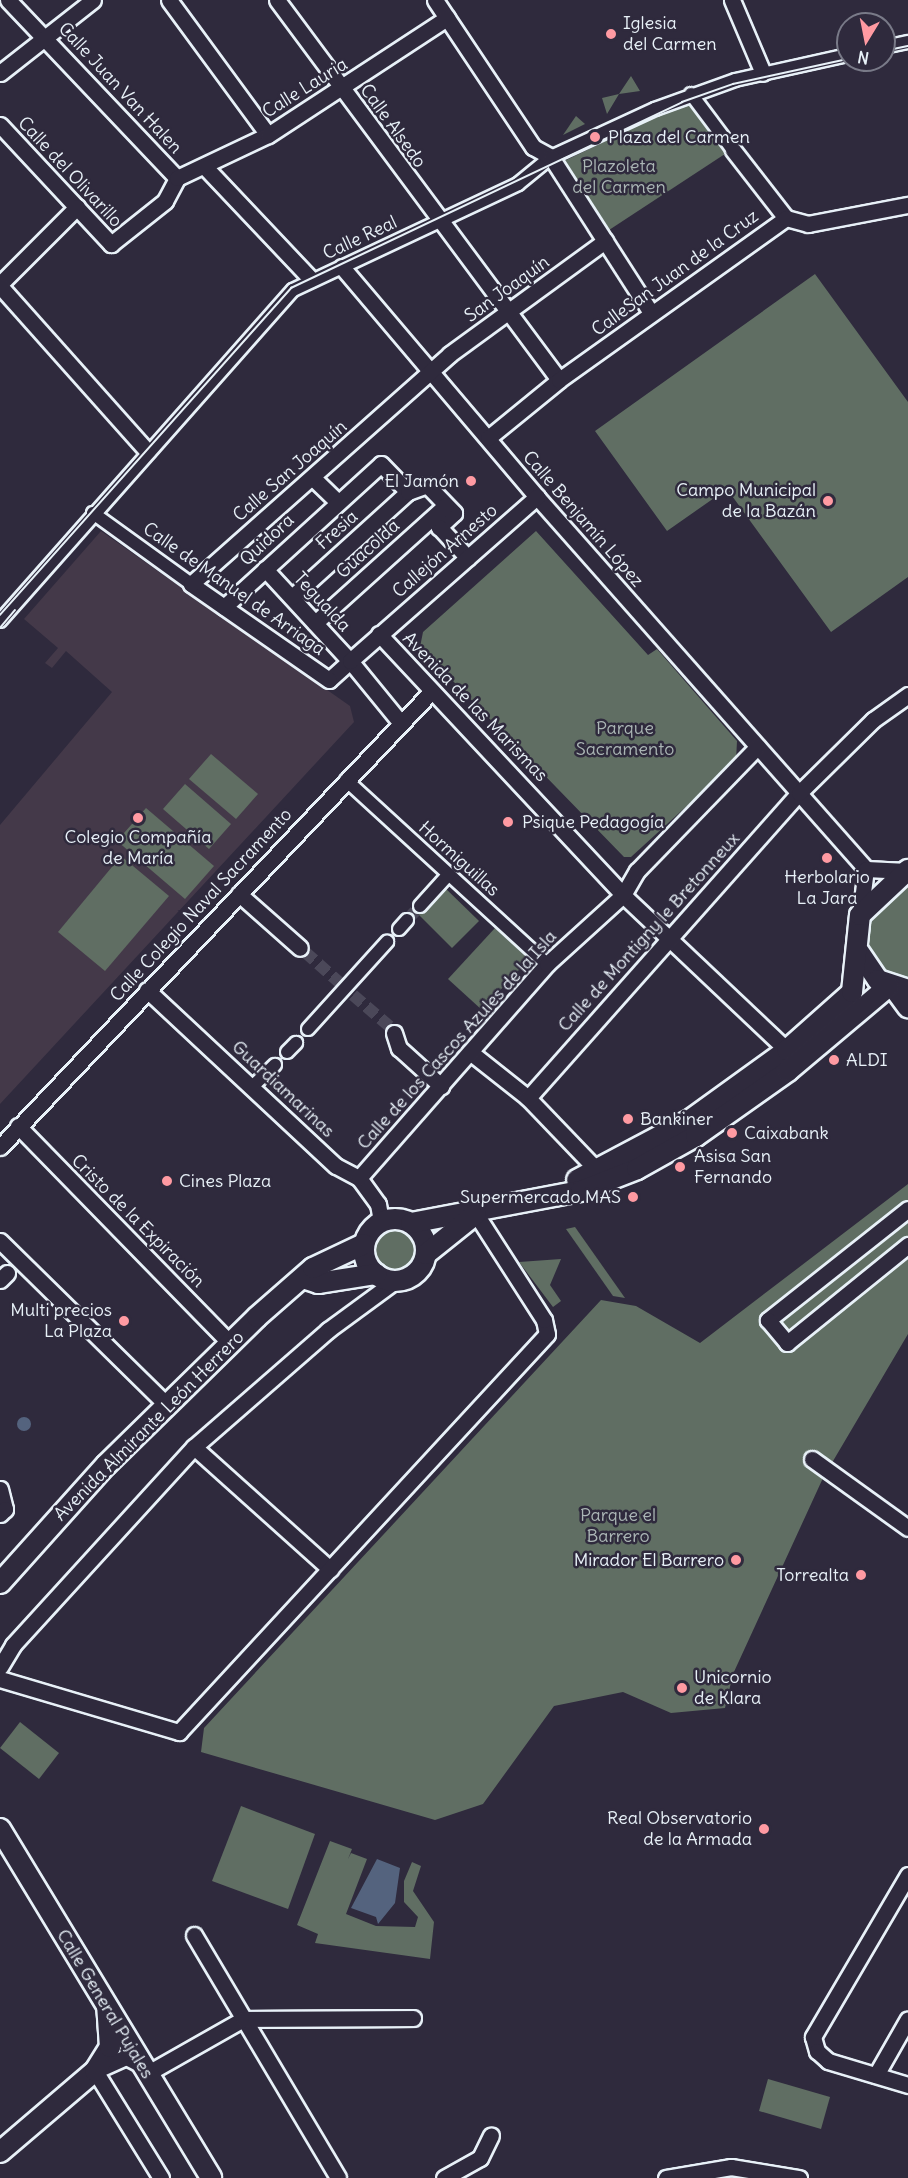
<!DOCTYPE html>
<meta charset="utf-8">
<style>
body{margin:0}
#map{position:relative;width:908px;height:2178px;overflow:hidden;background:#2f2a3d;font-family:Delius,sans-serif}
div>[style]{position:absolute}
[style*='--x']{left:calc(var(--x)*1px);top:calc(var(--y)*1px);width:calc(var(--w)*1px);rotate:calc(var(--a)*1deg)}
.built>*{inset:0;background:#443949}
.green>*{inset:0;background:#606e63}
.round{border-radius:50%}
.water>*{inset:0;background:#54637e}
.pedestrian-tunnel>*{height:12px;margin-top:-6px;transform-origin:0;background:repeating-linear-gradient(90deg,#4b4859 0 12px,transparent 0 18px)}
.roads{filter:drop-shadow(2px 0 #e8f1f8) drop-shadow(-2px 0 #e8f1f8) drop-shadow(0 2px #e8f1f8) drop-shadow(0 -2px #e8f1f8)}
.pedestrian>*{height:12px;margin:-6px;padding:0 6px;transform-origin:6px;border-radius:6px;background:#2f2a3d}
.minor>*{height:15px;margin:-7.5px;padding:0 7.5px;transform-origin:7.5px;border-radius:7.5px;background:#2f2a3d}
.tertiary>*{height:20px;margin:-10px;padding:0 10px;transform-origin:10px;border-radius:10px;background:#2f2a3d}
.tertiary>.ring{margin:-10px;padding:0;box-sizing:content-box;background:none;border:20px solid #2f2a3d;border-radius:50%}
.tram>*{height:1.5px;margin:-0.75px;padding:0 0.75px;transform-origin:0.75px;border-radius:0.75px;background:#e8f1f8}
.dots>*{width:16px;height:16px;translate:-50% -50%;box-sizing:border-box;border:3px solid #2f2a3d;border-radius:50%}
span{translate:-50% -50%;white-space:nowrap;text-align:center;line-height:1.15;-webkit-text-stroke:5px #2f2a3d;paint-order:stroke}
.poi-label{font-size:18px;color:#e8f1f8}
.left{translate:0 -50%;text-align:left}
.right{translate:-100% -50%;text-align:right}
.street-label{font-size:18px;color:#e8f1f8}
.park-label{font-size:18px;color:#abb6b5}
.north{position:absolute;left:836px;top:12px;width:60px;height:60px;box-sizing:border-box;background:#2f2a3d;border:2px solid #797a88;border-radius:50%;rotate:190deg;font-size:16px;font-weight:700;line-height:24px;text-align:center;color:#e8f1f8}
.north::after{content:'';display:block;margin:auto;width:21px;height:27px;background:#ff9aa2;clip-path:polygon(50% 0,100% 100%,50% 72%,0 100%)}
</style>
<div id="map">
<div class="built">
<i style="clip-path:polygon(101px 531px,350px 706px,354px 722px,0 1104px,0 825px,112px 692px,66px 651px,52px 668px,45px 663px,58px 648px,24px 619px)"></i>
</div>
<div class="green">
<i style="clip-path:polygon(631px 76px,640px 91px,619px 94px,607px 114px,602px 98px,619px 94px)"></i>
<i style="clip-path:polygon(691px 100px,731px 150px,606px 232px,558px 164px)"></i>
<i style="clip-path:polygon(576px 116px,585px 124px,563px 135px)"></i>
<i style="clip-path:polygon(815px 274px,908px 402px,908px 577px,831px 632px,727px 489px,667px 531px,595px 431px)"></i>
<i style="clip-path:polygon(536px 531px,648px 655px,657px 649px,737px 741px,736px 761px,631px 857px,624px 857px,420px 647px,423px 632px)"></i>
<i style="clip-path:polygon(211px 754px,258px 794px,236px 819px,189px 779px)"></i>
<i style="clip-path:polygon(185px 784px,231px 824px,209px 849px,163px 809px)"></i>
<i style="clip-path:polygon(146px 808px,214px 866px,185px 899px,117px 841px)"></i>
<i style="clip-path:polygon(121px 856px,169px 896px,105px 971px,58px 932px)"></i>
<i style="clip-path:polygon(908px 884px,908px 984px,873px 971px,862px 934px,870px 917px)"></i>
<i style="clip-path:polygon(442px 885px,479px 921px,452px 948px,416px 912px)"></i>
<i style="clip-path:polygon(495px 928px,529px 959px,482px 1010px,448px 979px)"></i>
<i style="clip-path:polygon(908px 1184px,908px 1334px,823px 1478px,733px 1674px,725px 1708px,671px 1713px,623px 1692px,554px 1706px,483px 1804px,435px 1820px,201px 1752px,204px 1728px,601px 1300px,636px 1306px,700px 1343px)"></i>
<i class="round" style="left:373px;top:1226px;width:46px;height:46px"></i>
<i style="clip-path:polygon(575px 1227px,625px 1298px,613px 1296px,566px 1229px)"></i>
<i style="clip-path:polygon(561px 1259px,550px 1285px,561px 1301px,553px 1307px,519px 1262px)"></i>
<i style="clip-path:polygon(20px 1722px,59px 1753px,39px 1779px,0 1748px)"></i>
<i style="clip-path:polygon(241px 1806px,315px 1834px,288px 1909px,212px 1881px)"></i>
<i style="clip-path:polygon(330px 1841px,352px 1849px,348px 1859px,351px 1853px,367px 1859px,346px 1914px,376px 1926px,415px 1927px,418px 1917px,404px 1902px,404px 1881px,412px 1862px,421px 1866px,413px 1891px,434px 1922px,430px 1959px,315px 1943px,318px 1934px,297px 1925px)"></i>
<i style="clip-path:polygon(768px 2079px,830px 2097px,821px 2129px,759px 2111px)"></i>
</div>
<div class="water">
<i class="round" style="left:17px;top:1417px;width:14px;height:14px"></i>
<i style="clip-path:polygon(377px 1859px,400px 1868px,395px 1903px,378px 1924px,376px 1917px,351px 1908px)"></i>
</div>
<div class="pedestrian-tunnel">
<i style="--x:407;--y:920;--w:19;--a:-47"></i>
<i style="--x:305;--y:952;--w:48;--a:41.6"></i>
<i style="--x:353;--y:995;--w:48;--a:40.7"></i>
</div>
<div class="roads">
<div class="pedestrian">
<i style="--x:884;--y:47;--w:25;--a:-12"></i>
<i style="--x:691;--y:94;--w:70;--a:53.1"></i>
<i style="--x:93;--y:513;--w:121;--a:35.9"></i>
<i style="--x:0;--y:621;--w:442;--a:-48.5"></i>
<i style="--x:293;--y:290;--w:249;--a:-25.2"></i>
<i style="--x:518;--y:184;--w:43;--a:-39.3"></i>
<i style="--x:551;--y:157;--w:115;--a:-24.8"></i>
<i style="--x:655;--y:109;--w:85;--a:-19.9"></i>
<i style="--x:735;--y:80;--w:116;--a:-12.5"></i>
<i style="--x:346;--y:780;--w:273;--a:42.5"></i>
<i style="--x:420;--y:906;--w:43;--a:-47.8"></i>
<i style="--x:399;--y:929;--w:12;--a:-48"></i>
<i style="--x:308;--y:1029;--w:118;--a:-47.8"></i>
<i style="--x:287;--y:1052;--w:13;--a:-45"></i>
<i style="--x:252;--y:1087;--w:32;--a:-44"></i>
</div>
<div class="minor">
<i style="--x:8;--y:0;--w:245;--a:46.5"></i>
<i style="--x:169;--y:0;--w:167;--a:53.7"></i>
<i style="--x:277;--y:0;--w:473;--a:53.4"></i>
<i style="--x:435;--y:0;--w:177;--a:56.3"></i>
<i style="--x:533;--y:147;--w:21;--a:29"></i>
<i style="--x:551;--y:157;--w:185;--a:57.3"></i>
<i style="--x:732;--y:0;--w:79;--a:67"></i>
<i style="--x:0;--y:73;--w:118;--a:-38.1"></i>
<i style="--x:0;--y:125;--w:163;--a:47"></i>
<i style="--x:111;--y:244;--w:69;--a:-38.5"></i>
<i style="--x:165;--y:201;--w:26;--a:-62"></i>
<i style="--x:733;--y:150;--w:86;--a:52.1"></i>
<i style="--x:205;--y:167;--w:154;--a:46.6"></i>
<i style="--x:177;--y:178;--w:101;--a:-25.3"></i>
<i style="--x:268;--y:135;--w:214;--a:-33.2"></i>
<i style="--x:342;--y:267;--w:302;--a:49.7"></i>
<i style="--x:537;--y:497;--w:497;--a:48.5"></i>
<i style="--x:866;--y:869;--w:46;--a:97.4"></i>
<i style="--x:0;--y:284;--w:109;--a:-45"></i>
<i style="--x:0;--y:286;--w:221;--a:48.3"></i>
<i style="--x:488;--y:438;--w:92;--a:-39.2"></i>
<i style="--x:559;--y:380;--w:279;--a:-35.5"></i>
<i style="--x:786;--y:218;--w:23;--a:15"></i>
<i style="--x:808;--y:224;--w:102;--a:-10.8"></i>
<i style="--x:313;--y:478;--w:35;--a:44"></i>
<i style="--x:265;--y:569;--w:125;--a:47.3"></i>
<i style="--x:350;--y:661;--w:28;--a:138"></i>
<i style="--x:329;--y:680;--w:168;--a:-145.2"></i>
<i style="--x:191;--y:584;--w:346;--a:-41.6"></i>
<i style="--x:450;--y:354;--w:192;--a:-36.1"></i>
<i style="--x:292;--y:597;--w:156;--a:-42.2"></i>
<i style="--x:224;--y:607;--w:212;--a:-42.3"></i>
<i style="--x:381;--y:464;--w:39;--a:46"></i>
<i style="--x:408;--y:492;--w:20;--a:-20"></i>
<i style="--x:427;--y:485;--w:39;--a:46"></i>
<i style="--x:454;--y:513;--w:21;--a:137"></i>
<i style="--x:439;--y:527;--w:42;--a:46.9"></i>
<i style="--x:315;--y:623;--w:176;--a:-42"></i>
<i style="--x:379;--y:634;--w:357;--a:46.9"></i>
<i style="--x:623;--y:895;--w:226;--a:43.4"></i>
<i style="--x:400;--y:722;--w:79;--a:-129.3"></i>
<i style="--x:350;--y:661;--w:249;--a:-41.3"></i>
<i style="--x:866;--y:869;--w:41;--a:2.8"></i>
<i style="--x:239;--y:894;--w:81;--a:41.5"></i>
<i style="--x:147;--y:990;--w:258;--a:43"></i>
<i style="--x:336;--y:1166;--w:26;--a:28"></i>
<i style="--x:359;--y:1178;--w:32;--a:54"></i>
<i style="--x:378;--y:1204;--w:17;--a:80"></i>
<i style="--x:394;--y:1033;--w:16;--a:72"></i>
<i style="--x:399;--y:1048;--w:57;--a:42.1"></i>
<i style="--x:470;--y:1052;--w:74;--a:38.4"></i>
<i style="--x:528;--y:1098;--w:100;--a:46.2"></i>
<i style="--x:528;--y:1098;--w:408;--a:-48.4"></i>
<i style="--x:799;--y:793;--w:104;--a:-44.6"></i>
<i style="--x:873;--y:720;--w:43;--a:-35.5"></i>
<i style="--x:18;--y:1126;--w:303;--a:45.7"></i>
<i style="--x:0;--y:1147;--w:628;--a:-46.55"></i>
<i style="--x:359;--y:1178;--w:285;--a:-48.7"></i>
<i style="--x:547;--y:964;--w:103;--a:-42.2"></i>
<i style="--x:623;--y:895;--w:28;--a:-60"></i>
<i style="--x:637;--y:871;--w:173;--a:-45.9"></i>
<i style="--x:908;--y:1209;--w:179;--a:141.6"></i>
<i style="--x:768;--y:1320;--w:30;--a:50"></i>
<i style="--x:787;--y:1343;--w:156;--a:-39"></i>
<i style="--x:0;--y:1241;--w:233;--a:44.5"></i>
<i style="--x:0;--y:1280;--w:10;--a:-45"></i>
<i style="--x:194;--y:1447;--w:183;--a:41.9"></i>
<i style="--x:812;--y:1459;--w:118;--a:35.7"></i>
<i style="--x:0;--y:1489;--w:21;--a:76"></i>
<i style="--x:5;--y:1509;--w:7;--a:135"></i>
<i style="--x:0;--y:1667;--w:26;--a:-59"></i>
<i style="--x:13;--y:1645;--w:268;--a:-47.6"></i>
<i style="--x:194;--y:1447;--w:178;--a:-41.1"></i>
<i style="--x:328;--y:1330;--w:83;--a:-36.2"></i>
<i style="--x:0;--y:1679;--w:187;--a:16.5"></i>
<i style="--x:179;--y:1732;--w:542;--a:-47.24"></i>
<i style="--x:547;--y:1334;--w:14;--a:-102"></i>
<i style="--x:544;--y:1320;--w:126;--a:-122.7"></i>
<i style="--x:908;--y:1875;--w:188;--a:120.4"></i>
<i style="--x:813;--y:2037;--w:15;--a:74"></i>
<i style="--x:817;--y:2051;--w:15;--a:42"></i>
<i style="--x:828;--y:2061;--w:84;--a:16.7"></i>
<i style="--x:194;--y:1935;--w:282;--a:59.3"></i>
<i style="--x:142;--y:2065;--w:18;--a:-153"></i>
<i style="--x:126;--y:2057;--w:34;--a:156"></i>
<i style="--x:95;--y:2071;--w:126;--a:58.3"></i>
<i style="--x:148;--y:2073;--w:109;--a:-29.6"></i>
<i style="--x:243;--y:2019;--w:170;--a:-0.3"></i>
<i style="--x:876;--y:2075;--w:64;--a:-60.3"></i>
<i style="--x:444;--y:2178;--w:41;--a:-29.1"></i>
<i style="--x:480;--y:2158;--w:25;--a:-64"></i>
<i style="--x:666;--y:2178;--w:66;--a:-9.6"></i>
<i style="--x:731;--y:2167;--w:69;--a:9.2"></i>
</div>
<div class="tertiary">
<i style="--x:859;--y:952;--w:34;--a:56"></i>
<i style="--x:878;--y:980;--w:32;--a:18"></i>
<i style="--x:894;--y:988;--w:24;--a:54"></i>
<i style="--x:577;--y:1180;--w:128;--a:-28"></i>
<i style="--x:690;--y:1120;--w:120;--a:-35.8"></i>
<i style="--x:787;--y:1050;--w:87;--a:-41.7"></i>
<i style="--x:852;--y:992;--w:77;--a:-84.1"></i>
<i style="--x:860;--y:915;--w:66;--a:-43.2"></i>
<i class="ring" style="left:364px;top:1219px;width:42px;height:42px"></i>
<i style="--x:411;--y:1223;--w:173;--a:-10.7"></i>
<i style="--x:581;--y:1191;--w:60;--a:-21.4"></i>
<i style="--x:637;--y:1169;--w:68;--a:-29.2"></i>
<i style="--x:696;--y:1136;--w:113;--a:-35.2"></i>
<i style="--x:788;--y:1071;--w:132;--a:-40.1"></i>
<i style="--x:426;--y:1254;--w:64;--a:-38.7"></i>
<i style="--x:306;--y:1279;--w:13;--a:18"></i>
<i style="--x:318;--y:1283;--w:59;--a:-8.8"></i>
<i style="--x:0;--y:1583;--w:159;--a:-48.1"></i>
<i style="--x:106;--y:1465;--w:211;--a:-44.4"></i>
<i style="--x:257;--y:1317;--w:74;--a:-41.2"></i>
<i style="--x:313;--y:1268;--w:56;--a:-25.2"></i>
<i style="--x:0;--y:1829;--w:408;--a:58.8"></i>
<i style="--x:0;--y:2152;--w:125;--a:-40.5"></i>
<i style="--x:95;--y:2071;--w:28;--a:-58"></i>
<i style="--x:110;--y:2047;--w:39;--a:-94"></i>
</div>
</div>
<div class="tram">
<i style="--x:884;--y:51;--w:25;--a:-12"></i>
<i style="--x:0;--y:615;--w:438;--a:-48.3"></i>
<i style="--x:291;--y:288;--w:433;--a:-25.4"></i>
<i style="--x:682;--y:102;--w:54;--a:-19.4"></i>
<i style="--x:733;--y:84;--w:118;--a:-12.3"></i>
<i style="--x:0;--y:628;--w:23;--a:-50"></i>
</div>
<div class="dots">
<i style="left:611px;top:34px;background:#ff9aa2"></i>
<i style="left:595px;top:137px;background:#ff9aa2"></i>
<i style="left:471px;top:481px;background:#ff9aa2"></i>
<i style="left:828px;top:501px;background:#ff9aa2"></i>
<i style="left:138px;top:818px;background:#ff9aa2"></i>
<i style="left:508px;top:822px;background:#ff9aa2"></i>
<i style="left:827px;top:858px;background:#ff9aa2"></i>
<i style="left:834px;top:1060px;background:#ff9aa2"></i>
<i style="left:628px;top:1119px;background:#ff9aa2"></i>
<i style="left:732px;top:1133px;background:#ff9aa2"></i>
<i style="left:680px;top:1167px;background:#ff9aa2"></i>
<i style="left:167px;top:1181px;background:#ff9aa2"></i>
<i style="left:633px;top:1197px;background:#ff9aa2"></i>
<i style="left:124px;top:1321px;background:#ff9aa2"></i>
<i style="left:736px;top:1560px;background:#ff9aa2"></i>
<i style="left:861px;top:1575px;background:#ff9aa2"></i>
<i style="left:682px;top:1688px;background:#ff9aa2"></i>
<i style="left:764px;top:1829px;background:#ff9aa2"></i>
</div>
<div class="poi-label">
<span class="left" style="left:623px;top:34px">Iglesia<br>del Carmen</span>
<span class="left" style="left:608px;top:137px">Plaza del Carmen</span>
<span class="right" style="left:459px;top:481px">El Jamón</span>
<span class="right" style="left:816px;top:501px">Campo Municipal<br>de la Bazán</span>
<span class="left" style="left:522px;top:822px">Psique Pedagogía</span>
<span style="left:138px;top:848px">Colegio Compañía<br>de María</span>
<span style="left:827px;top:888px">Herbolario<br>La Jara</span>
<span class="left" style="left:846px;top:1060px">ALDI</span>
<span class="left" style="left:640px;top:1119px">Bankiner</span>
<span class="left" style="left:744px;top:1133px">Caixabank</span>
<span class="left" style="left:694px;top:1167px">Asisa San<br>Fernando</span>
<span class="left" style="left:179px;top:1181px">Cines Plaza</span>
<span class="right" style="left:621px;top:1197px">Supermercado MAS</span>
<span class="right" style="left:112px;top:1321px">Multi precios<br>La Plaza</span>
<span class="right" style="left:724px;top:1560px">Mirador El Barrero</span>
<span class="right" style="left:849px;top:1575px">Torrealta</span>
<span class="left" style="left:694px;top:1688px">Unicornio<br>de Klara</span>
<span class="right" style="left:752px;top:1829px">Real Observatorio<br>de la Armada</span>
</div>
<div class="street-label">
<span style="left:120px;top:88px;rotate:47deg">Calle Juan Van Halen</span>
<span style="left:305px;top:88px;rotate:-32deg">Calle Lauria</span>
<span style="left:393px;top:126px;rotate:54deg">Calle Alsedo</span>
<span style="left:70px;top:172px;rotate:47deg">Calle del Olivarillo</span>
<span style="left:360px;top:238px;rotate:-25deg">Calle Real</span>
<span style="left:675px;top:273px;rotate:-36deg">CalleSan Juan de la Cruz</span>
<span style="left:507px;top:289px;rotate:-36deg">San Joaquín</span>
<span style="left:290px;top:471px;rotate:-41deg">Calle San Joaquín</span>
<span style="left:583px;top:519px;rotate:49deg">Calle Benjamín López</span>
<span style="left:337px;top:530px;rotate:-42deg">Fresia</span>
<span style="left:267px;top:540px;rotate:-43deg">Quidora</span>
<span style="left:368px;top:549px;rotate:-42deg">Guacolda</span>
<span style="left:445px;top:551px;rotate:-41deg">Callejón Arnesto</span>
<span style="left:234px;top:589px;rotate:35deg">Calle de Manuel de Arriaga</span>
<span style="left:322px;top:602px;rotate:47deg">Tegualda</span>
<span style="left:475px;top:707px;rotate:46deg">Avenida de las Marismas</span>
<span style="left:459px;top:859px;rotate:42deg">Hormiguillas</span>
<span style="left:201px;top:905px;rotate:-47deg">Calle Colegio Naval Sacramento</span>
<span style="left:649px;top:932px;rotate:-48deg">Calle de Montigny le Bretonneux</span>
<span style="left:457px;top:1040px;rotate:-48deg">Calle de los Cascos Azules de la Isla</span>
<span style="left:283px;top:1089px;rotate:43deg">Guardiamarinas</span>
<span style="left:138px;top:1221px;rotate:45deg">Cristo de la Expiración</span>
<span style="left:149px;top:1426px;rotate:-45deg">Avenida Almirante León Herrero</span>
<span style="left:105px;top:2004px;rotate:59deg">Calle General Pujales</span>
</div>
<div class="park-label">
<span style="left:619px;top:177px">Plazoleta<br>del Carmen</span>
<span style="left:625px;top:739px">Parque<br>Sacramento</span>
<span style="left:618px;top:1526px">Parque el<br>Barrero</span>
</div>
<div class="north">N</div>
</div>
